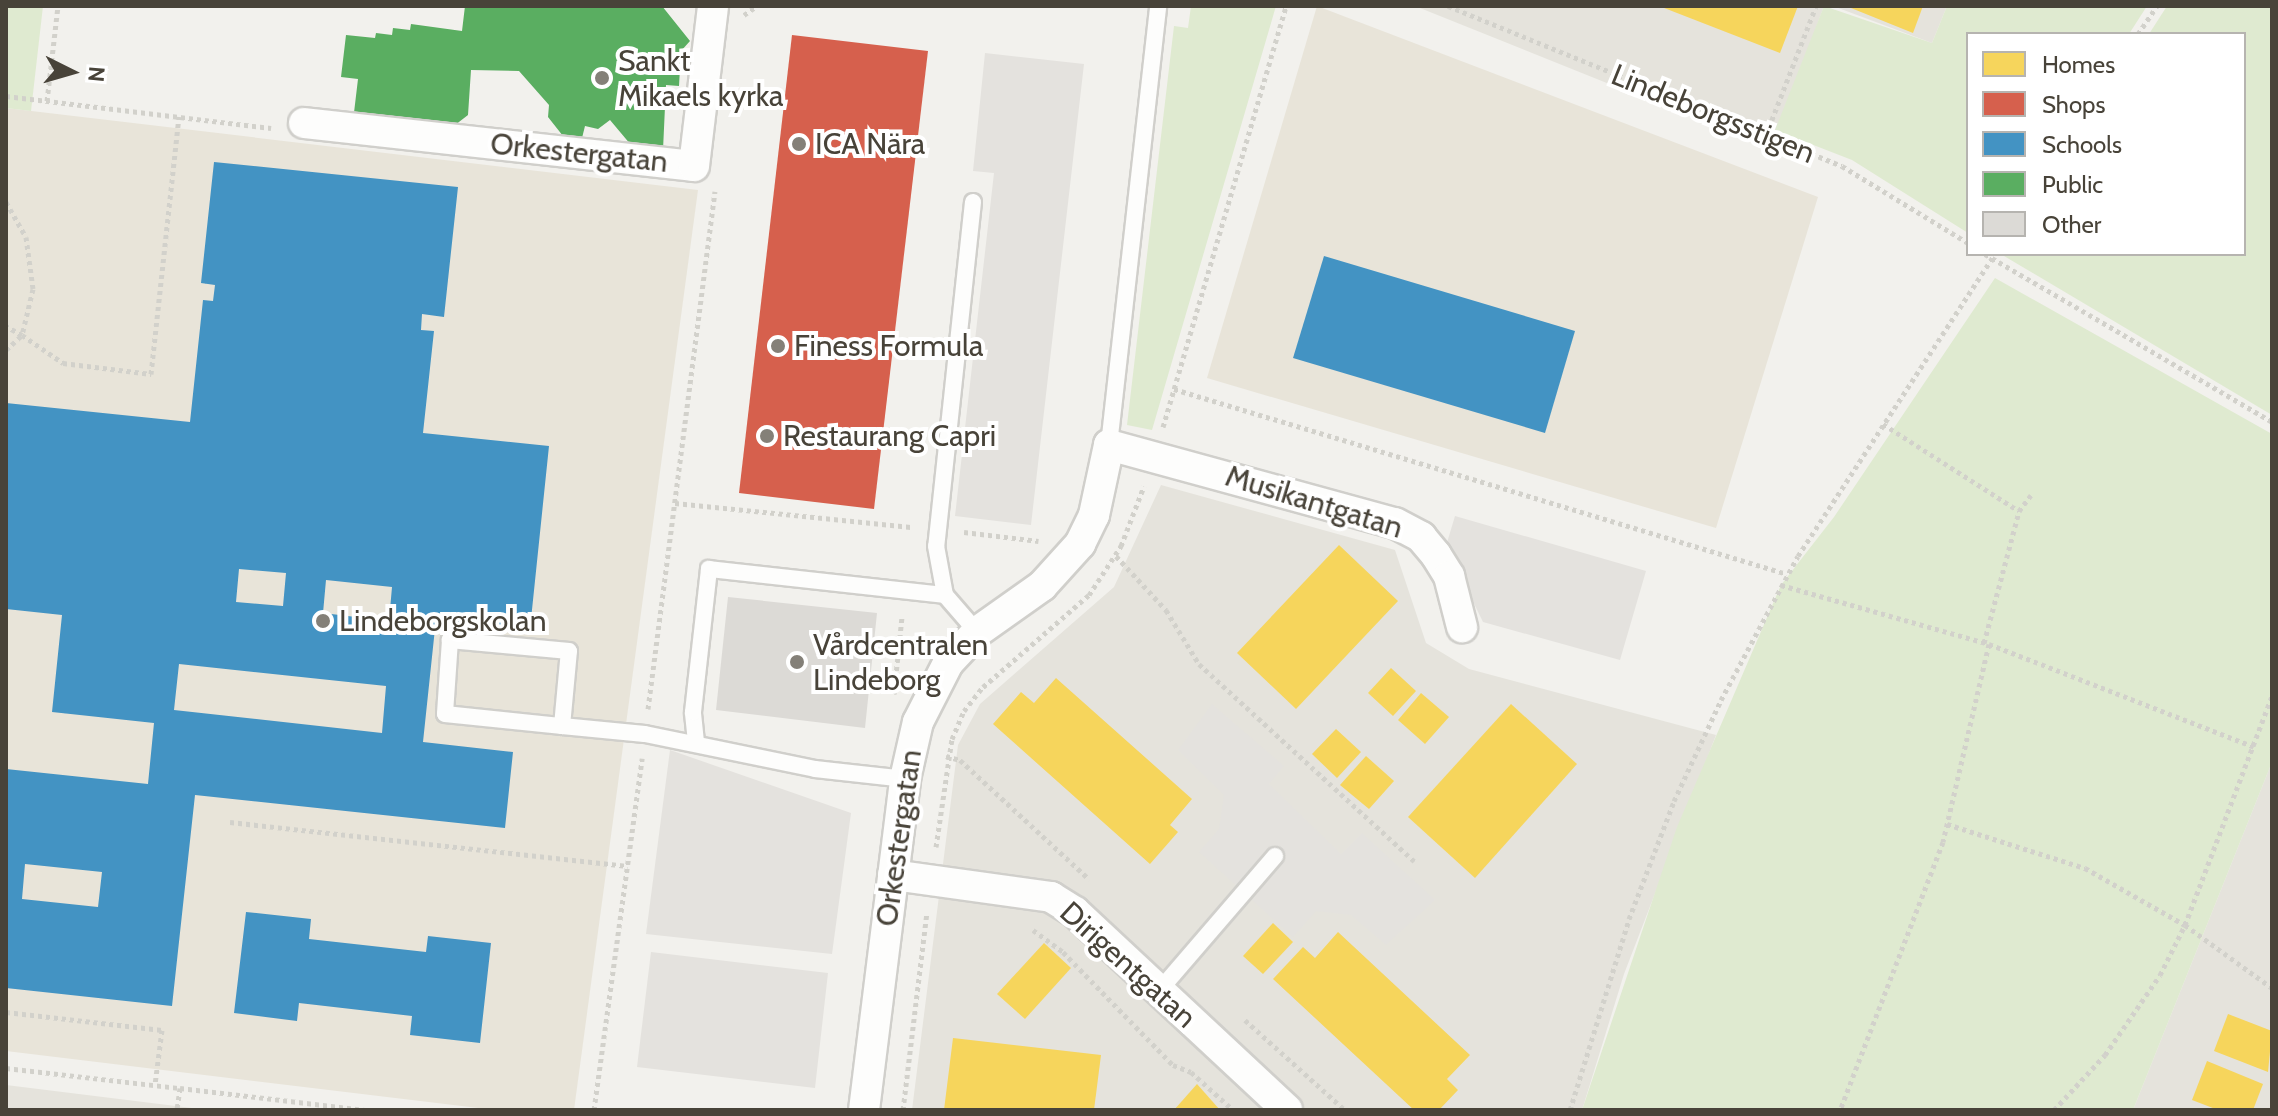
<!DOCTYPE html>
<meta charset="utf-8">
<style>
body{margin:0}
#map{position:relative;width:2278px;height:1116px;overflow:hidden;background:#f2f1ed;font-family:Cabin,sans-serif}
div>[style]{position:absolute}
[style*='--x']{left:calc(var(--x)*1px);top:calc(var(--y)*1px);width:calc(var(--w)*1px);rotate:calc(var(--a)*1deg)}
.residential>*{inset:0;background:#e5e3dc}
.education>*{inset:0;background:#e8e4d9}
.green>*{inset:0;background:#dfead0}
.parking>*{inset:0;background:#e4e2de}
.homes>*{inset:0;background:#f6d55c}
.shops>*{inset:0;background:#d6604d}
.schools>*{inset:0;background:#4393c3}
.public>*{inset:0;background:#5aae61}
.building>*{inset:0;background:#dcdad6}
.path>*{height:5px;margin-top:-2.5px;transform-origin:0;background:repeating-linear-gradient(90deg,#d2d1cb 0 4px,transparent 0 8px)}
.roads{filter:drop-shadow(2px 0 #d0cfcb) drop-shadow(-2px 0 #d0cfcb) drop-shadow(0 2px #d0cfcb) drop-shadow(0 -2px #d0cfcb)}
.lane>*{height:16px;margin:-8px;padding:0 8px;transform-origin:8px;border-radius:8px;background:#fdfdfc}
.street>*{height:30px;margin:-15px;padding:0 15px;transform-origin:15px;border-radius:15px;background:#fdfdfc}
.dots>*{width:22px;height:22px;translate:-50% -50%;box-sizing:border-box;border:4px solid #fff;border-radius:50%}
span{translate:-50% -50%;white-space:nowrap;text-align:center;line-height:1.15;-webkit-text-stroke:8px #fff;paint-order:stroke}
.poi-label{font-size:30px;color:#484339}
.left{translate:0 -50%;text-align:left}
.street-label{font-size:30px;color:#484339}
.frame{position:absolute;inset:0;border:8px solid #484339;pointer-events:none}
.legend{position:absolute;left:1966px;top:32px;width:280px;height:224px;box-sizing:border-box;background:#fff;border:2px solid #b6b4b0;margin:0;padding:10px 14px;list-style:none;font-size:24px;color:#484339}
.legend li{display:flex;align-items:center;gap:16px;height:40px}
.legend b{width:40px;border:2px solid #b6b4b0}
.north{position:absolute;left:32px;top:32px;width:80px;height:80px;-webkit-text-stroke:6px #fff;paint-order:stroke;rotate:95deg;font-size:22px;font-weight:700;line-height:32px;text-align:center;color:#484339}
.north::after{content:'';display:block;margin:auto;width:28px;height:36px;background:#484339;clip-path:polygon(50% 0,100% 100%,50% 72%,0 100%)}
</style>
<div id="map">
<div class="residential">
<i style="clip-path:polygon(1415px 6px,1824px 6px,1771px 149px)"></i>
<i style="clip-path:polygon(1833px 6px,1947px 6px,1932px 43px)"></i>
<i style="clip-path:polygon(1161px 485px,1395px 550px,1426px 643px,1469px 669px,1716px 735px,1624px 974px,1582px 1110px,912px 1110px,958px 745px,980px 704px,1114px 587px)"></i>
<i style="clip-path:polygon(2272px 762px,2272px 1110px,2133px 1110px)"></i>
<i style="clip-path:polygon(6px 1085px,208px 1110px,6px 1110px)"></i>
</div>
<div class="education">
<i style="clip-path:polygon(1317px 6px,1818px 197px,1716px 528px,1207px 378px)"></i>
<i style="clip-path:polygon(6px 108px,698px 190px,574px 1110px,495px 1110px,6px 1051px)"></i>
</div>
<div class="green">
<i style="clip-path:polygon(6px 6px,43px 6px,31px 111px,6px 108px)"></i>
<i style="clip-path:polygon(1191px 6px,1276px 6px,1152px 430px,1127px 425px,1174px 26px,1188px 28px)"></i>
<i style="clip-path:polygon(1824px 6px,1932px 43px,1947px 6px,2147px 6px,2129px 34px,1968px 34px,1968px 233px,1852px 160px,1775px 130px)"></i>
<i style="clip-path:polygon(2167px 6px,2272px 6px,2272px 415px,2004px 256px,2244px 254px,2244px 34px,2149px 34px)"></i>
<i style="clip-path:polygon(1995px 278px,2272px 434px,2272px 762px,2133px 1110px,1582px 1110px,1677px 827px,1781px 585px,1834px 517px)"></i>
</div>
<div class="parking">
<i style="clip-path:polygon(985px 53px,1084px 64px,1031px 525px,955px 516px,994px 173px,973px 171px)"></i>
<i style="clip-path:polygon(1455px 516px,1646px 571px,1620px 660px,1483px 622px,1446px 546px)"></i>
<i style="clip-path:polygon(1212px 704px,1284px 766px,1269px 784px,1341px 854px,1362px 833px,1435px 900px,1386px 945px,1351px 915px,1316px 911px,1293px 937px,1199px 852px,1219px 829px,1224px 795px,1178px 750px)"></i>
<i style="clip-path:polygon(670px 750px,851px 813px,832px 954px,646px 934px)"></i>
<i style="clip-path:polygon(651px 952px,828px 973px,815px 1088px,637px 1067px)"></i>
</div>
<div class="homes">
<i style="clip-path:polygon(1659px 6px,1798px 6px,1780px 53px)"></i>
<i style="clip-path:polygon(1846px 6px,1923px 6px,1913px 33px)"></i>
<i style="clip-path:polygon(1339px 545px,1398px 601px,1296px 709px,1237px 653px)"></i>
<i style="clip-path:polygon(1391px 668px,1416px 691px,1393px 716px,1368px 693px)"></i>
<i style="clip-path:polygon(1056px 678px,1192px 799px,1170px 825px,1178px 832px,1150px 864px,993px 724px,1021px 692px,1034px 703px)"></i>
<i style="clip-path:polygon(1421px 693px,1449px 717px,1425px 744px,1398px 720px)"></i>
<i style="clip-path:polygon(1511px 704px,1577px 764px,1475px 878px,1408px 817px)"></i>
<i style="clip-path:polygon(1336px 729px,1361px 752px,1337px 778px,1312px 754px)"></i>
<i style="clip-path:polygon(1366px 756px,1394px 781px,1369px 809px,1340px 785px)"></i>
<i style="clip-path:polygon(1273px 923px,1293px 942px,1263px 974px,1243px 956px)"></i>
<i style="clip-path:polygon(1338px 932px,1470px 1055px,1447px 1079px,1458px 1090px,1439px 1110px,1414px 1110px,1273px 979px,1303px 947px,1315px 958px)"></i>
<i style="clip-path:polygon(1044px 943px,1071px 968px,1025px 1019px,997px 994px)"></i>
<i style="clip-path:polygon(2228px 1014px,2272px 1031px,2268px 1072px,2214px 1051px)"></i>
<i style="clip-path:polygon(953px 1038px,1101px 1055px,1094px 1110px,944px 1110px)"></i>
<i style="clip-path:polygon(2207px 1061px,2263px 1084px,2253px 1110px,2218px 1110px,2192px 1100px)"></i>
<i style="clip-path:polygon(1197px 1084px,1220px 1110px,1174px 1110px)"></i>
</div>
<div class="shops">
<i style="clip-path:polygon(792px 35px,928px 51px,874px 509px,739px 493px)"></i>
</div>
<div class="schools">
<i style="clip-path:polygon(evenodd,214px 162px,458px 187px,444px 317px,422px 314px,421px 330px,434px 331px,423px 433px,549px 446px,530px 629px,436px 619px,423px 742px,513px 752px,505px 828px,195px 795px,172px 1006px,6px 988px,6px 769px,148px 784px,154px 723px,52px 712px,62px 615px,6px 609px,6px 403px,190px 422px,203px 300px,213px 301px,215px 285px,201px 283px,214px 162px,239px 569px,286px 573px,283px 606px,236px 602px,239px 569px,214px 162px,326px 580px,392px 587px,389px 621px,323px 613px,326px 580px,214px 162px,179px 664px,386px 686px,382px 733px,174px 710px,179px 664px,214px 162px,25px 864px,102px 872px,98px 907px,22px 899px,25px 864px)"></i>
<i style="clip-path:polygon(1324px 256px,1575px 331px,1545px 433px,1293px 358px)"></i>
<i style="clip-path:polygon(246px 912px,311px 919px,309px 939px,426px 952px,428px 936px,491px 943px,480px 1043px,410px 1035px,412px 1016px,299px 1003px,297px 1021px,234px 1013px)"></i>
</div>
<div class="public">
<i style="clip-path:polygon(465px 6px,662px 6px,690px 41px,681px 51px,679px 86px,666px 85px,663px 150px,631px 145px,610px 120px,598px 129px,585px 126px,582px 138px,563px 136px,548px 117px,549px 105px,519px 71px,471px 70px,468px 115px,446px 132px,353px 121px,358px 79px,341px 77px,346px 35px,375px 38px,376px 33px,392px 35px,393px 28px,410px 30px,411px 24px,462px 31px)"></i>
</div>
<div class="building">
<i style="clip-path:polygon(728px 597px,877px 613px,865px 728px,716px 710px)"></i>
</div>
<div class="path">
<i style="--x:1448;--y:6;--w:425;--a:22.1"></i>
<i style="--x:1842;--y:166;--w:148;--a:31.4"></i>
<i style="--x:744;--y:15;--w:16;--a:-35"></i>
<i style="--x:2138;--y:34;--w:34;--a:-56"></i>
<i style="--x:6;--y:96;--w:267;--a:6.9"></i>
<i style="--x:47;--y:101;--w:96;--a:-83.4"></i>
<i style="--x:1766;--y:135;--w:138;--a:-68.8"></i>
<i style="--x:6;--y:202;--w:40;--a:60.3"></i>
<i style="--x:26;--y:237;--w:52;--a:82.3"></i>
<i style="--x:33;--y:289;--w:47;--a:103.4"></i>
<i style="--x:22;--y:335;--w:18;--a:-151"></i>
<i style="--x:1985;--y:254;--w:333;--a:30.3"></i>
<i style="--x:6;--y:350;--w:22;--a:-43"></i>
<i style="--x:22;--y:335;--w:50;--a:34.3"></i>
<i style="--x:63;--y:363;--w:89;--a:7.1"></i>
<i style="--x:151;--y:374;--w:259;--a:-83.8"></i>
<i style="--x:1174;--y:389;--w:640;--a:16.79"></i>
<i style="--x:1883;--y:424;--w:161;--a:32.6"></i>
<i style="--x:2019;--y:511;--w:20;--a:-53"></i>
<i style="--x:1163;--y:427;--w:439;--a:-73.7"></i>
<i style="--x:675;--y:503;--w:237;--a:5.8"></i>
<i style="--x:964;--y:532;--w:75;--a:6.9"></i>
<i style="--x:1116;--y:556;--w:74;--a:47.2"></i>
<i style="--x:1166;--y:610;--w:63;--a:58.6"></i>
<i style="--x:1199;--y:664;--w:292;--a:42.5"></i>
<i style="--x:1781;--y:585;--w:216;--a:15.8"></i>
<i style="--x:1989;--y:644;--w:203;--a:103.1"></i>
<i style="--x:1943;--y:842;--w:287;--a:111"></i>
<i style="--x:1984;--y:643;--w:137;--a:-75.1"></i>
<i style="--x:1989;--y:644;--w:284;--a:21.2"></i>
<i style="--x:894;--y:694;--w:78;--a:-84.1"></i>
<i style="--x:648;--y:709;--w:522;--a:-82.63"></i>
<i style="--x:946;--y:756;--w:15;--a:16"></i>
<i style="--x:960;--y:760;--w:176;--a:42.7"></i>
<i style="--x:230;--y:822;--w:400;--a:6.3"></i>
<i style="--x:1947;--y:824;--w:145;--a:17.7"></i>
<i style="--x:2085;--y:868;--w:115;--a:29.7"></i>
<i style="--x:2185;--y:925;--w:107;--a:35.9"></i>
<i style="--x:936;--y:847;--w:109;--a:-81.6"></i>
<i style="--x:952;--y:739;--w:30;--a:-67"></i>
<i style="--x:964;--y:711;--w:31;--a:-52"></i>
<i style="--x:983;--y:687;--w:140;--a:-41"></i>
<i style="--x:1089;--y:595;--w:59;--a:-56.9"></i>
<i style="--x:1121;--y:546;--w:64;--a:-69"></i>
<i style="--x:1033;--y:930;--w:37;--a:36"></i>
<i style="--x:1063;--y:952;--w:158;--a:45.8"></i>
<i style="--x:1173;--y:1065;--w:19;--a:21"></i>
<i style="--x:1191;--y:1072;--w:57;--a:42.1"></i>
<i style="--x:6;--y:1012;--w:157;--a:6.6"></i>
<i style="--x:162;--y:1030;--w:55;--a:97.3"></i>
<i style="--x:1245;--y:1020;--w:135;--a:42"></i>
<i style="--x:6;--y:1068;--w:175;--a:6.6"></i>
<i style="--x:180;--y:1088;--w:22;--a:98"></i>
<i style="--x:180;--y:1088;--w:186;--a:6.8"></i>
<i style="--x:594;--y:1110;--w:355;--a:-82.2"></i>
<i style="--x:903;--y:1110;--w:199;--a:-83.1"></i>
<i style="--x:1570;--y:1110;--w:200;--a:-72.8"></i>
<i style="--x:1629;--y:919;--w:126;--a:-69.1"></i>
<i style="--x:1674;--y:801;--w:111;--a:-65"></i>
<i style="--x:1721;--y:700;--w:163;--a:-61.9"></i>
<i style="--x:1798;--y:556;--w:361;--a:-56.9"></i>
<i style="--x:2054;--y:1110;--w:75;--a:-47.2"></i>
<i style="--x:2105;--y:1055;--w:97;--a:-55.5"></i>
<i style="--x:2160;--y:975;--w:56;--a:-63.4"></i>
<i style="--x:2185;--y:925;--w:245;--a:-69.2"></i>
</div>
<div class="roads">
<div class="lane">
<i style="--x:973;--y:202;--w:346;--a:96.1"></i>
<i style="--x:936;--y:546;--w:50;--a:79.6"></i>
<i style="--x:945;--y:595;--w:49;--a:49.1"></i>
<i style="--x:1109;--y:445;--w:442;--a:-83.6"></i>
<i style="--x:562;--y:726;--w:75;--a:-84.7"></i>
<i style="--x:569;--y:651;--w:120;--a:-174.7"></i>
<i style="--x:450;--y:640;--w:74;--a:93.9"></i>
<i style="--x:445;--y:714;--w:118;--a:5.9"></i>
<i style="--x:562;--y:726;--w:83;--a:5.5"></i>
<i style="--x:645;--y:734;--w:174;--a:11.6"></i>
<i style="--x:815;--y:769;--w:91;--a:6.3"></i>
<i style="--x:696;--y:742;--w:30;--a:-96"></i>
<i style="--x:693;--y:712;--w:144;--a:-83.6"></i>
<i style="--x:709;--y:569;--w:237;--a:6.3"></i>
<i style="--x:1159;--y:991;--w:178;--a:-49.3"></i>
</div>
<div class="street">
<i style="--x:304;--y:123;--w:392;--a:6.3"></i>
<i style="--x:694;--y:166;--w:161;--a:-83.2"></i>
<i style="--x:893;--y:875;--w:160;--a:7.9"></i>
<i style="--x:1051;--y:897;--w:28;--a:32"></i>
<i style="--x:1075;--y:912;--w:290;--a:43"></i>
<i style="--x:864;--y:1110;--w:334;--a:-82.9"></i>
<i style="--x:905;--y:779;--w:58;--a:-77.2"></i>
<i style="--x:918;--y:722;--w:66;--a:-63"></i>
<i style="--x:948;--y:663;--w:42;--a:-46.9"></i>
<i style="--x:977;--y:632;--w:80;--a:-35.3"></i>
<i style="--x:1042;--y:586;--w:57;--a:-47.9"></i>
<i style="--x:1080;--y:544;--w:32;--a:-64"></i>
<i style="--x:1094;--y:515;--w:72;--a:-77.9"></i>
<i style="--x:1109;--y:445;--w:296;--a:15.3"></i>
<i style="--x:1395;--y:523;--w:30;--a:28"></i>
<i style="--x:1421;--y:537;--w:23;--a:50"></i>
<i style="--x:1436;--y:555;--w:25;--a:58"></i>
<i style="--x:1449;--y:576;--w:53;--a:75.7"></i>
</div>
</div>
<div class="dots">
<i style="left:602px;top:78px;background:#848078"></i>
<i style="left:799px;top:144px;background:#848078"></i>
<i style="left:778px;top:346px;background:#848078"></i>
<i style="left:767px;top:436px;background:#848078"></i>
<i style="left:323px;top:621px;background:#848078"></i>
<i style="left:797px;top:662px;background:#848078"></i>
</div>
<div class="poi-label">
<span class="left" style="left:618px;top:78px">Sankt<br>Mikaels kyrka</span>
<span class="left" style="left:815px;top:144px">ICA Nära</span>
<span class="left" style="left:794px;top:346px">Finess Formula</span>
<span class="left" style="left:783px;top:436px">Restaurang Capri</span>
<span class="left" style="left:339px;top:621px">Lindeborgskolan</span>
<span class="left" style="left:813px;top:662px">Vårdcentralen<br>Lindeborg</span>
</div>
<div class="street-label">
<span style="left:1713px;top:114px;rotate:22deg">Lindeborgsstigen</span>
<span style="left:579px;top:153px;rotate:6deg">Orkestergatan</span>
<span style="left:1314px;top:502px;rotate:17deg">Musikantgatan</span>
<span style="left:899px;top:838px;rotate:-82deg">Orkestergatan</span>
<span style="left:1128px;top:965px;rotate:42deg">Dirigentgatan</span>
</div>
<div class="frame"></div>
<ul class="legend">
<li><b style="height:22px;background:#f6d55c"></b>Homes</li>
<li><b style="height:22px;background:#d6604d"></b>Shops</li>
<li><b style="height:22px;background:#4393c3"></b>Schools</li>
<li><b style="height:22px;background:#5aae61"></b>Public</li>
<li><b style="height:22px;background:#dcdad6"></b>Other</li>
</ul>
<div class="north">N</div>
</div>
